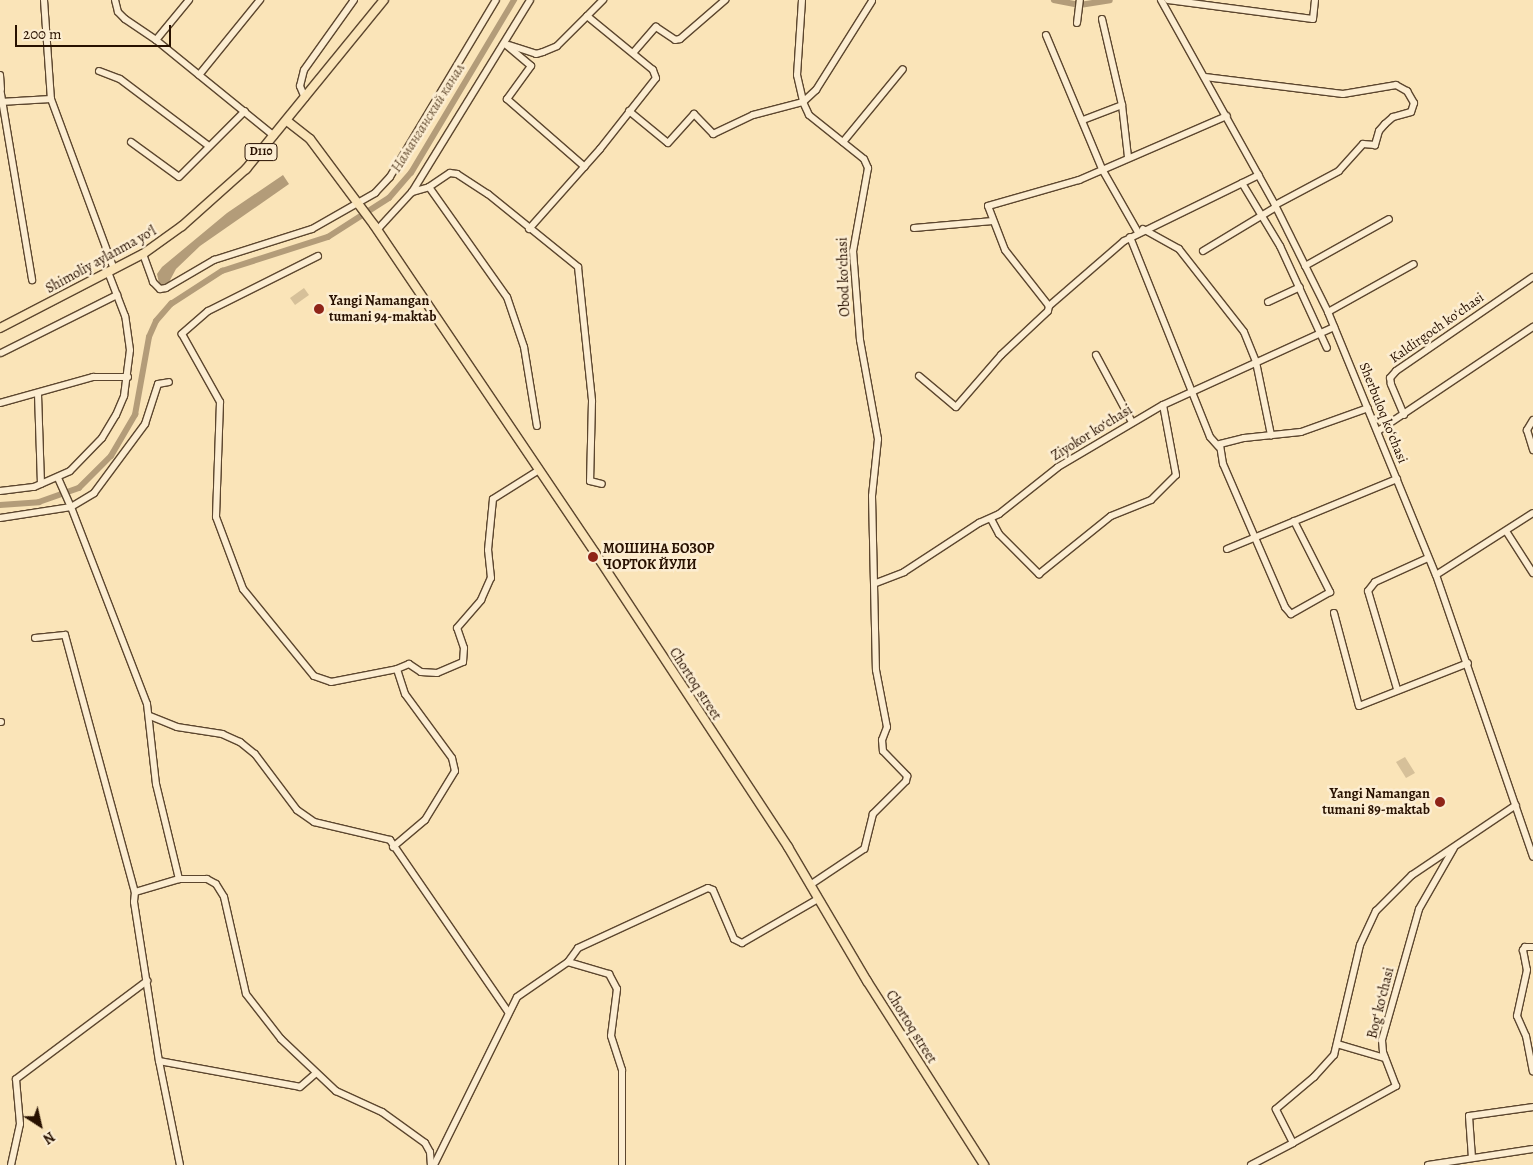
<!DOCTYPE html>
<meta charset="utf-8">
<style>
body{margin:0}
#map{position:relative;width:1533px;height:1165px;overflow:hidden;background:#fae4b8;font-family:Alegreya,serif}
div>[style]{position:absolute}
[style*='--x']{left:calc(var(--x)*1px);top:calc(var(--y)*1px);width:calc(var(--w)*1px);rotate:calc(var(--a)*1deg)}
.green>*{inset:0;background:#d6c099}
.water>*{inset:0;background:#b39c79}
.canal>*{height:5.5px;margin:-2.75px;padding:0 2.75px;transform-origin:2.75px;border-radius:2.75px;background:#b39c79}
.roads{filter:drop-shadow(1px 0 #5c462e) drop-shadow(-1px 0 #5c462e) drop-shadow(0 1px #5c462e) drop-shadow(0 -1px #5c462e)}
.minor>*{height:6px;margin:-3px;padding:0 3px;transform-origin:3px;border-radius:3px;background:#fcedd1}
.major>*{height:8px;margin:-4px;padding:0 4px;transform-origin:4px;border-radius:4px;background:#fae4b8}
.dots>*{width:14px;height:14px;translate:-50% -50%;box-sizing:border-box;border:2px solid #fcedd1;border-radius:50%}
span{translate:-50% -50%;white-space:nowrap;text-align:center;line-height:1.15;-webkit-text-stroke:5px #fcedd1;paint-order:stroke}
.shield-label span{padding:1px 4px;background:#fcedd1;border:1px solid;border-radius:4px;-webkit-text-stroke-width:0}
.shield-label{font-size:12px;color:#281100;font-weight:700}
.street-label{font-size:14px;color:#281100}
.poi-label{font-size:14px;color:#281100;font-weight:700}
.left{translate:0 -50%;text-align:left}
.right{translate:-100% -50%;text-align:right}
.water-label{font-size:15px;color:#675036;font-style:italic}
.north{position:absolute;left:15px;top:1100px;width:50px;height:50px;-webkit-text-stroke:4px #fcedd1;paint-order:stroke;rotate:145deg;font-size:14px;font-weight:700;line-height:20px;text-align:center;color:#281100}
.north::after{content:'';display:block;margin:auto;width:18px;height:22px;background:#281100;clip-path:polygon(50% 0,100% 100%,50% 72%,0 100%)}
.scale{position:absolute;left:15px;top:25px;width:156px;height:22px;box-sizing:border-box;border:2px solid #281100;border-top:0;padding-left:6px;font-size:15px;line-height:18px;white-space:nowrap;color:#281100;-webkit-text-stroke:4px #fcedd1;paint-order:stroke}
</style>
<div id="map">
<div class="green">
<i style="clip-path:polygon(304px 288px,309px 295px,295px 305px,290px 298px)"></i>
<i style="clip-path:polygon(1405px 757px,1415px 773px,1406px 778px,1396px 762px)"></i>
</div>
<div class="water">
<i style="clip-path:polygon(283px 175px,289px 184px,200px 246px,176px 269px,169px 282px,163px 285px,159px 283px,157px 274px,162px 267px,227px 213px)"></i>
</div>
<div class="canal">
<i style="--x:1054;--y:0;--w:26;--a:11"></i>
<i style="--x:1080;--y:5;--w:30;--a:-9"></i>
<i style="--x:0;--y:505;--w:39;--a:-4"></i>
<i style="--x:39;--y:502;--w:42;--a:-19.3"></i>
<i style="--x:79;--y:488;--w:45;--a:-45"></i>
<i style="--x:111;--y:456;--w:48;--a:-59.7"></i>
<i style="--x:135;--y:415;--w:79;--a:-79.8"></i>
<i style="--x:149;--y:337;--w:17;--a:-66"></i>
<i style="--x:156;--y:321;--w:23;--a:-49"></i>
<i style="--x:171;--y:304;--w:61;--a:-32.9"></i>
<i style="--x:222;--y:271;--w:111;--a:-17.8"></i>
<i style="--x:328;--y:237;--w:72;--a:-32.6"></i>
<i style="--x:389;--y:198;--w:33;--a:-49"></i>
<i style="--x:411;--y:173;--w:201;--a:-59.2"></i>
</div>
<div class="roads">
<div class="minor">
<i style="--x:44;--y:0;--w:99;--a:86"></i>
<i style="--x:51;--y:99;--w:181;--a:69.7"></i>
<i style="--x:115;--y:0;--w:12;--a:76"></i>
<i style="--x:118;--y:12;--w:10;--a:45"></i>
<i style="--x:125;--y:19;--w:37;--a:34"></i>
<i style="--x:156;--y:40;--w:152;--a:39.1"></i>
<i style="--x:802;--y:0;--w:75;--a:93.8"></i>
<i style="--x:797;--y:75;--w:28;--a:77"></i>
<i style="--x:803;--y:102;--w:14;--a:65"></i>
<i style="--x:809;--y:115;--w:70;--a:38.7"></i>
<i style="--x:864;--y:159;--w:10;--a:66"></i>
<i style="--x:868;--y:168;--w:84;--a:100.2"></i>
<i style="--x:853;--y:251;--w:89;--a:85.5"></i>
<i style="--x:860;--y:340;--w:101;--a:79.7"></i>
<i style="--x:878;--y:439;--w:57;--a:96"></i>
<i style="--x:872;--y:496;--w:174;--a:88.7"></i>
<i style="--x:876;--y:670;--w:58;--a:79.1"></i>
<i style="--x:887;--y:727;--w:14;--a:111"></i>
<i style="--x:882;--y:740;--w:11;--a:85"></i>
<i style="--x:883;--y:751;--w:35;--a:46"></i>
<i style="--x:907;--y:776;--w:5;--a:101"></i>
<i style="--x:906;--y:781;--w:47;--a:135"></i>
<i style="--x:873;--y:814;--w:36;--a:104"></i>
<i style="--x:864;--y:849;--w:65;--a:146.3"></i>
<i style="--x:1161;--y:0;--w:235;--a:60.9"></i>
<i style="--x:1275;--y:205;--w:119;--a:63.6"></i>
<i style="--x:1328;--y:312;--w:284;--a:67.7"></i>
<i style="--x:1436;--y:575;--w:298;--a:71"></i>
<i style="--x:1168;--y:0;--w:146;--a:7.5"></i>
<i style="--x:1313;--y:19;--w:19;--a:-84"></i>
<i style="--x:1102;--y:19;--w:88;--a:76.9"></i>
<i style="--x:1122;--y:105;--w:52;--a:83.4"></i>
<i style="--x:1077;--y:23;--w:23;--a:-83"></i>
<i style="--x:1046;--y:35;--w:145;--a:67.3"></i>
<i style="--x:1102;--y:169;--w:73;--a:60.3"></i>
<i style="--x:156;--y:40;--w:52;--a:-50.5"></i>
<i style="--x:505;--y:44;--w:34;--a:40"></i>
<i style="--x:531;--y:66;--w:41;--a:126"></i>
<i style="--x:507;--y:99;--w:103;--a:41.1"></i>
<i style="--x:509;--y:45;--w:28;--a:18"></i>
<i style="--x:536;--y:54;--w:7;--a:-16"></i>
<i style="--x:543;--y:52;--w:15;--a:-23"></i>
<i style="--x:557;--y:46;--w:42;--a:-45"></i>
<i style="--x:633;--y:53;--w:35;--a:-49"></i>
<i style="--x:656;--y:27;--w:23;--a:34"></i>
<i style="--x:675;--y:40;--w:5;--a:-11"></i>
<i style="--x:680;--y:39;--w:60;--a:-40.9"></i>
<i style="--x:99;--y:71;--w:22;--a:21"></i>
<i style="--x:120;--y:79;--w:111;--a:37"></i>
<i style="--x:0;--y:75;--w:14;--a:86"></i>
<i style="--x:199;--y:75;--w:97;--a:-50.9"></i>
<i style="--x:1205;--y:77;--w:139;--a:7"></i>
<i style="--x:1343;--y:94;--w:54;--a:-9.6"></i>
<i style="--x:1396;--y:85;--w:13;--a:29"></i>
<i style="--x:1407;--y:91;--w:14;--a:60"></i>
<i style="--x:1414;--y:103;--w:9;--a:108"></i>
<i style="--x:1411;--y:112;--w:19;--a:164"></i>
<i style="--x:1393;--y:117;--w:11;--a:139"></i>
<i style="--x:1385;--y:124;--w:9;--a:131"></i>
<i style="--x:1379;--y:131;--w:15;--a:106"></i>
<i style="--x:1375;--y:145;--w:12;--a:-175"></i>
<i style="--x:1363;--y:144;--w:36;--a:132"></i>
<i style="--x:1339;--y:171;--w:72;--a:152"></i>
<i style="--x:0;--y:88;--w:195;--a:80.5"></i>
<i style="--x:305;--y:98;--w:13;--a:-113"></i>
<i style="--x:300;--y:86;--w:16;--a:-76"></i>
<i style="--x:304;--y:70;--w:86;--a:-54.5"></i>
<i style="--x:0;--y:102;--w:51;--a:-3.4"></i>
<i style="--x:629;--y:111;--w:50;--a:39.4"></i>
<i style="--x:668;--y:143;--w:39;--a:-48"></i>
<i style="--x:694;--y:114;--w:28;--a:46"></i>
<i style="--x:713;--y:134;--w:44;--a:-25.4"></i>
<i style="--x:753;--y:115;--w:52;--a:-14.6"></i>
<i style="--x:803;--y:102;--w:18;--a:-43"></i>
<i style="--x:816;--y:90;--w:105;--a:-57.8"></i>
<i style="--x:1083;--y:120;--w:42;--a:-21"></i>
<i style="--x:131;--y:142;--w:59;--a:36.1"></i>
<i style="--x:179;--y:177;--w:93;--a:-45"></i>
<i style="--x:843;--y:142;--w:94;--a:-50.6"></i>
<i style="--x:1242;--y:183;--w:74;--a:58.9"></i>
<i style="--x:1280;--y:246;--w:112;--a:65.3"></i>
<i style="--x:429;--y:187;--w:135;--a:54.7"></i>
<i style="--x:507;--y:297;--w:53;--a:71.2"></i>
<i style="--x:524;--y:347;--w:80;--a:80.7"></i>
<i style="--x:412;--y:192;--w:18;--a:-16"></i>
<i style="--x:429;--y:187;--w:25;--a:-34"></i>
<i style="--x:450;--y:173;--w:7;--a:8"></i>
<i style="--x:457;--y:174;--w:37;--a:33"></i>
<i style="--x:488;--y:194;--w:116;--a:39"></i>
<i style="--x:578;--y:267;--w:135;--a:84"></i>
<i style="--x:592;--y:401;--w:80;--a:91.4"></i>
<i style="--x:590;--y:481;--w:12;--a:14"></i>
<i style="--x:914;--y:228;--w:79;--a:-5.1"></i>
<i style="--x:529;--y:229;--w:107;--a:-48.4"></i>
<i style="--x:600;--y:149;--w:90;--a:-51.7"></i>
<i style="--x:656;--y:78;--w:9;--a:-111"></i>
<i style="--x:653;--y:70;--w:85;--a:-140.7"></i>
<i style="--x:587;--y:16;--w:23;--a:-45"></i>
<i style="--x:1143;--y:229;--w:41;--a:29.1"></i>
<i style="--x:1179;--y:249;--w:105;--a:51.9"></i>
<i style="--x:1244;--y:332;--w:32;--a:68"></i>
<i style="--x:1256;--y:362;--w:75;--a:78.4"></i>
<i style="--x:377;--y:230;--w:52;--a:-47.4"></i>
<i style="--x:412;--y:192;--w:225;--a:-58.4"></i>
<i style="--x:1130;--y:237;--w:215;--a:68.2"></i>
<i style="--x:1210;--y:437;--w:13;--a:48"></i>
<i style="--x:1203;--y:251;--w:85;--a:-31.1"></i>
<i style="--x:143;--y:254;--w:30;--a:70"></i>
<i style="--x:153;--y:282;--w:10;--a:45"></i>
<i style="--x:160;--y:289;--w:6;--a:-9"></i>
<i style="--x:166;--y:288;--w:56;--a:-30.3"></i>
<i style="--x:214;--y:260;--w:103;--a:-17.6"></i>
<i style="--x:312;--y:229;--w:73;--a:-29.7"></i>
<i style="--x:375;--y:193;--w:22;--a:-47"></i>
<i style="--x:390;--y:177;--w:206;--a:-59.1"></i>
<i style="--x:318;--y:256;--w:123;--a:153.4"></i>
<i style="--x:208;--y:311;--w:35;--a:139"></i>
<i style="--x:182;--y:334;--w:78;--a:60.8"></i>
<i style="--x:220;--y:402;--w:115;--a:92"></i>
<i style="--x:216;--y:517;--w:77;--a:69.4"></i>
<i style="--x:243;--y:589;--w:112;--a:50.8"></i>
<i style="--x:314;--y:676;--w:18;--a:19"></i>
<i style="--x:331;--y:682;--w:67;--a:-11.1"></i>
<i style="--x:1305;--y:266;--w:96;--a:-29.2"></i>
<i style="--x:1268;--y:302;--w:35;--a:-25"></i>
<i style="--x:1049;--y:306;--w:71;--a:-128.2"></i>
<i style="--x:1005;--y:250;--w:47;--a:-111.1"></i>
<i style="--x:988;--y:206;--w:95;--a:-15.9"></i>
<i style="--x:1079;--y:180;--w:161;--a:-23.4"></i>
<i style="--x:1328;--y:312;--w:98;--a:-29.2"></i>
<i style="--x:1;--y:353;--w:130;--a:-26.6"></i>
<i style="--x:1096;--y:355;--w:76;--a:61.8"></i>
<i style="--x:919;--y:376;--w:48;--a:40"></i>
<i style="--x:956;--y:407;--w:69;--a:-49.1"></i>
<i style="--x:1001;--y:355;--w:64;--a:-43.1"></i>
<i style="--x:1048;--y:311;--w:5;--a:-79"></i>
<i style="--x:1049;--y:306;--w:99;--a:-40.9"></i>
<i style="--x:1124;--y:241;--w:150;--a:-26.1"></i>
<i style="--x:38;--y:394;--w:90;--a:88.1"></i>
<i style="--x:0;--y:403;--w:97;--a:-15.6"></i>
<i style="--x:93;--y:377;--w:35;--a:0"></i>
<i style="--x:1404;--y:415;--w:34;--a:-113"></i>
<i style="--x:1391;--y:384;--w:6;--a:-99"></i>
<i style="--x:1390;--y:378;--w:9;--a:-49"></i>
<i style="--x:1396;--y:371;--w:166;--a:-34.5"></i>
<i style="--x:1533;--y:420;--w:12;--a:121"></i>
<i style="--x:1527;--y:430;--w:21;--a:73"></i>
<i style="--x:1378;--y:431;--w:187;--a:-33.9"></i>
<i style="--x:58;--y:478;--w:32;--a:66"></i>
<i style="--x:71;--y:507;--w:27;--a:-31"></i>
<i style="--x:94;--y:493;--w:86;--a:-53.5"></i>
<i style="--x:145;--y:424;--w:42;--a:-72"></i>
<i style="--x:158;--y:384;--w:11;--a:-10"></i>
<i style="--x:0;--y:491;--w:34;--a:-7"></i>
<i style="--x:34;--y:487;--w:39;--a:-24"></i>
<i style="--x:70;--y:471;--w:46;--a:-45.9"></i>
<i style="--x:102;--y:438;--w:27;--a:-59"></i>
<i style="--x:116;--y:415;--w:21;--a:-67"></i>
<i style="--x:124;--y:396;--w:46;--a:-82.6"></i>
<i style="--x:130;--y:350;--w:34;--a:-98"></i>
<i style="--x:125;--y:316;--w:47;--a:-111.1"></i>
<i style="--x:0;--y:518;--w:72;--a:-8.8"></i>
<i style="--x:71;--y:507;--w:211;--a:68.9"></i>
<i style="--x:147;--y:704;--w:81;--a:83.6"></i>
<i style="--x:156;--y:784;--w:98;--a:76.4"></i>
<i style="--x:179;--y:879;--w:46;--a:163.5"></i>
<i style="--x:135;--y:892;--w:10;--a:96"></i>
<i style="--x:134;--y:902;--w:161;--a:81.1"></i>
<i style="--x:159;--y:1061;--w:106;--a:78.6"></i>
<i style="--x:991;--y:519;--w:17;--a:62"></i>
<i style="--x:999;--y:534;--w:57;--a:45"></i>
<i style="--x:1039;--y:574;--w:92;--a:-38.9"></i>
<i style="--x:1111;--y:516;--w:43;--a:-21.8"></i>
<i style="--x:1151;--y:500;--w:35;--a:-45"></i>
<i style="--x:1176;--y:475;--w:71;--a:-100.5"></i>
<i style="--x:1294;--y:521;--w:80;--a:63.1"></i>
<i style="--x:1330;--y:592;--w:45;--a:150.6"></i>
<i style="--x:1291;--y:614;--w:9;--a:-131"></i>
<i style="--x:1285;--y:607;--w:156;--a:-113.4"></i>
<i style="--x:1223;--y:464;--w:20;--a:-99"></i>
<i style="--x:1220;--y:444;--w:25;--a:-14"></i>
<i style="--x:1244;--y:438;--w:57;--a:-6"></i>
<i style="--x:1301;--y:432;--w:71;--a:-19.7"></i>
<i style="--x:1506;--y:531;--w:50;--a:57.3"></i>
<i style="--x:1227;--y:549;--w:184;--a:-22.4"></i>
<i style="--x:1436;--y:575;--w:115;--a:-32.6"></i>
<i style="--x:876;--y:583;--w:30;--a:-21"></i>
<i style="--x:904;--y:572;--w:90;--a:-33.2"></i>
<i style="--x:979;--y:523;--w:22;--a:-24"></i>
<i style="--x:999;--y:514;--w:75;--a:-38.5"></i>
<i style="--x:1058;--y:467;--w:122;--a:-30.6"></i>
<i style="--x:1163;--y:405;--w:188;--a:-24.5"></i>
<i style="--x:1334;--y:613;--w:96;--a:75"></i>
<i style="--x:1359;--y:706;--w:117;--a:-21.5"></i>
<i style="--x:35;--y:638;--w:30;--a:-6"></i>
<i style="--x:65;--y:635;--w:266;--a:74.8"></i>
<i style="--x:1397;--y:689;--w:102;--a:-106.5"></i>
<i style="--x:1368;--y:591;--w:11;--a:-52"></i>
<i style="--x:1375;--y:582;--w:58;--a:-24.4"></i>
<i style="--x:150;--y:716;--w:29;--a:22"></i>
<i style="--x:177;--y:727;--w:46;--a:8.8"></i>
<i style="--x:222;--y:734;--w:20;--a:24"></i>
<i style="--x:240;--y:742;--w:19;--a:39"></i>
<i style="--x:255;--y:754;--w:70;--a:53.1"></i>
<i style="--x:297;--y:810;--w:21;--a:35"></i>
<i style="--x:314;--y:822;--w:78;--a:13.3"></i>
<i style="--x:390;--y:840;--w:209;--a:55.5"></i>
<i style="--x:0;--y:722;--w:1;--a:0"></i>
<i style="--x:393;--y:847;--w:42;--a:-40.2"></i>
<i style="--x:425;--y:820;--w:57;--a:-58.5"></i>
<i style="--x:455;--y:771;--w:13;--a:-103"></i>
<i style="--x:452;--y:758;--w:79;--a:-126.3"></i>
<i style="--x:405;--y:694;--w:26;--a:-108"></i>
<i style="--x:397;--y:669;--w:13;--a:-23"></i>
<i style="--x:409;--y:664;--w:14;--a:34"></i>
<i style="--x:421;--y:672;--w:16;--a:4"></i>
<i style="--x:437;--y:673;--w:28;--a:-23"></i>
<i style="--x:463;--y:662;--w:14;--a:-86"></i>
<i style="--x:464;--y:648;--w:21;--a:-109"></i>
<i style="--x:457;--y:628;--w:37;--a:-49"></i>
<i style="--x:481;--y:600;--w:24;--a:-66"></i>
<i style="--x:491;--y:578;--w:28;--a:-96"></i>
<i style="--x:488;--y:550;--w:51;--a:-84.4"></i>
<i style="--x:493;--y:499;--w:54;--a:-32.2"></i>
<i style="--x:179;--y:879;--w:28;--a:0"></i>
<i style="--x:207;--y:879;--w:10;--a:29"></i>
<i style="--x:216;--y:884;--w:15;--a:58"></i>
<i style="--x:224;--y:897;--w:99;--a:77.2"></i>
<i style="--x:246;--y:994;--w:57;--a:52.1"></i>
<i style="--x:281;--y:1039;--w:76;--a:43.4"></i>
<i style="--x:336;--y:1091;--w:51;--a:24.5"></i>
<i style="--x:382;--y:1112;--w:53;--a:35.8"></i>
<i style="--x:425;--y:1143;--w:10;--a:61"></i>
<i style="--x:430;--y:1152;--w:13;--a:86"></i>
<i style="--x:1533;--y:947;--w:8;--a:180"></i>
<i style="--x:1525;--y:947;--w:4;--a:124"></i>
<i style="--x:1523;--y:950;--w:20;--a:79"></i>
<i style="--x:1527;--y:970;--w:47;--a:102.3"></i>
<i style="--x:1517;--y:1016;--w:22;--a:66"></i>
<i style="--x:1526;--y:1036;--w:36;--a:79"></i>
<i style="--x:568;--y:962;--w:17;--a:-54"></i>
<i style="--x:578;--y:948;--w:143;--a:-24.8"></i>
<i style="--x:708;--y:888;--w:5;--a:22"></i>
<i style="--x:713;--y:890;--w:53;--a:66.8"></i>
<i style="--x:734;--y:939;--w:9;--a:27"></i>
<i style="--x:742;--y:943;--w:88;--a:-30.1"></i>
<i style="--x:1337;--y:1044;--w:50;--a:16.3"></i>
<i style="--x:159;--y:1061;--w:143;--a:10.4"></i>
<i style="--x:300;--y:1087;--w:21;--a:-41"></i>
<i style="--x:1293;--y:1143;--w:118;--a:-29"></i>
<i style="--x:1396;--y:1086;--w:36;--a:-111"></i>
<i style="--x:1383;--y:1052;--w:12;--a:-95"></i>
<i style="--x:1382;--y:1040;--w:136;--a:-74.2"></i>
<i style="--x:1419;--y:909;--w:70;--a:-60.2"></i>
<i style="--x:1472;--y:1158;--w:42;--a:-94.1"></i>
<i style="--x:1469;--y:1116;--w:65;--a:-8"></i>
<i style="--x:11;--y:1165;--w:42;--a:-77.6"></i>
<i style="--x:20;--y:1124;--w:45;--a:-95.1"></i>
<i style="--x:16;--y:1079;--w:164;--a:-36.8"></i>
<i style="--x:434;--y:1165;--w:187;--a:-63.7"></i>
<i style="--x:517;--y:997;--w:62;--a:-34.5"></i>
<i style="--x:568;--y:962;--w:43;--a:16.3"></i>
<i style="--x:609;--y:974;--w:17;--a:62"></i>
<i style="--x:617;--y:989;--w:47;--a:97.3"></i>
<i style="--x:611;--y:1036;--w:36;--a:72"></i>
<i style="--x:622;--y:1070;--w:95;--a:90"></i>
<i style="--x:1251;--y:1165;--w:47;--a:-27.6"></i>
<i style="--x:1293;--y:1143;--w:38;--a:-117"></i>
<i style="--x:1276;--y:1109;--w:50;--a:-40.1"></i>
<i style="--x:1314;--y:1077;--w:30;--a:-48"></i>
<i style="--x:1334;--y:1055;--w:113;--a:-76.7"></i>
<i style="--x:1360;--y:945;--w:38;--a:-65"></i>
<i style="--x:1376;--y:911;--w:51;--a:-45"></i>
<i style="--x:1412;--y:875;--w:125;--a:-33.9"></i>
<i style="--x:1428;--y:1165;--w:106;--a:-8.7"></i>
</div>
<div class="major">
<i style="--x:287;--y:121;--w:29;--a:38"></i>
<i style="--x:310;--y:139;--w:107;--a:53.3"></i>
<i style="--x:374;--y:225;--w:396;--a:56"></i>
<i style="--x:595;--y:553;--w:352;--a:56.7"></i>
<i style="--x:788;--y:847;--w:156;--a:59.5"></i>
<i style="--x:867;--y:981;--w:218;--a:57.5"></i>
<i style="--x:0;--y:328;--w:161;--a:-27.4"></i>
<i style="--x:143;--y:254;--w:48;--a:-35.7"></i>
<i style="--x:182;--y:226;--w:86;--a:-41.7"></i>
<i style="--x:246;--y:169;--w:218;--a:-50.8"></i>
</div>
</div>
<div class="dots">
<i style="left:319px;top:309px;background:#8f2418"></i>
<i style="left:593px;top:557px;background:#8f2418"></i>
<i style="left:1440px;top:802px;background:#8f2418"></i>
</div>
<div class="shield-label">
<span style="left:261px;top:152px">D110</span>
</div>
<div class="street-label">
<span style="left:101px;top:260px;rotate:-29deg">Shimoliy aylanma yoʻl</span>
<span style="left:844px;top:277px;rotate:-92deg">Obod koʻchasi</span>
<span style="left:1437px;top:328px;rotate:-35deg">Kaldirgoch koʻchasi</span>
<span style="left:1383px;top:413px;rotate:68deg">Sherbuloq koʻchasi</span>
<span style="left:1092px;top:433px;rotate:-32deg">Ziyokor koʻchasi</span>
<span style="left:695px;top:684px;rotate:57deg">Chortoq street</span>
<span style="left:1381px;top:1003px;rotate:-76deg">Bogʻ koʻchasi</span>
<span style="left:911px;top:1027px;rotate:58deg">Chortoq street</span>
</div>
<div class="poi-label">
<span class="left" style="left:329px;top:309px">Yangi Namangan<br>tumani 94-maktab</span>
<span class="left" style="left:603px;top:557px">МОШИНА БОЗОР<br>ЧОРТОК ЙУЛИ</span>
<span class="right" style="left:1430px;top:802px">Yangi Namangan<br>tumani 89-maktab</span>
</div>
<div class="water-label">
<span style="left:428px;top:118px;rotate:-58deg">Наманганский канал</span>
</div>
<div class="north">N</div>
<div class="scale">200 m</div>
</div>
